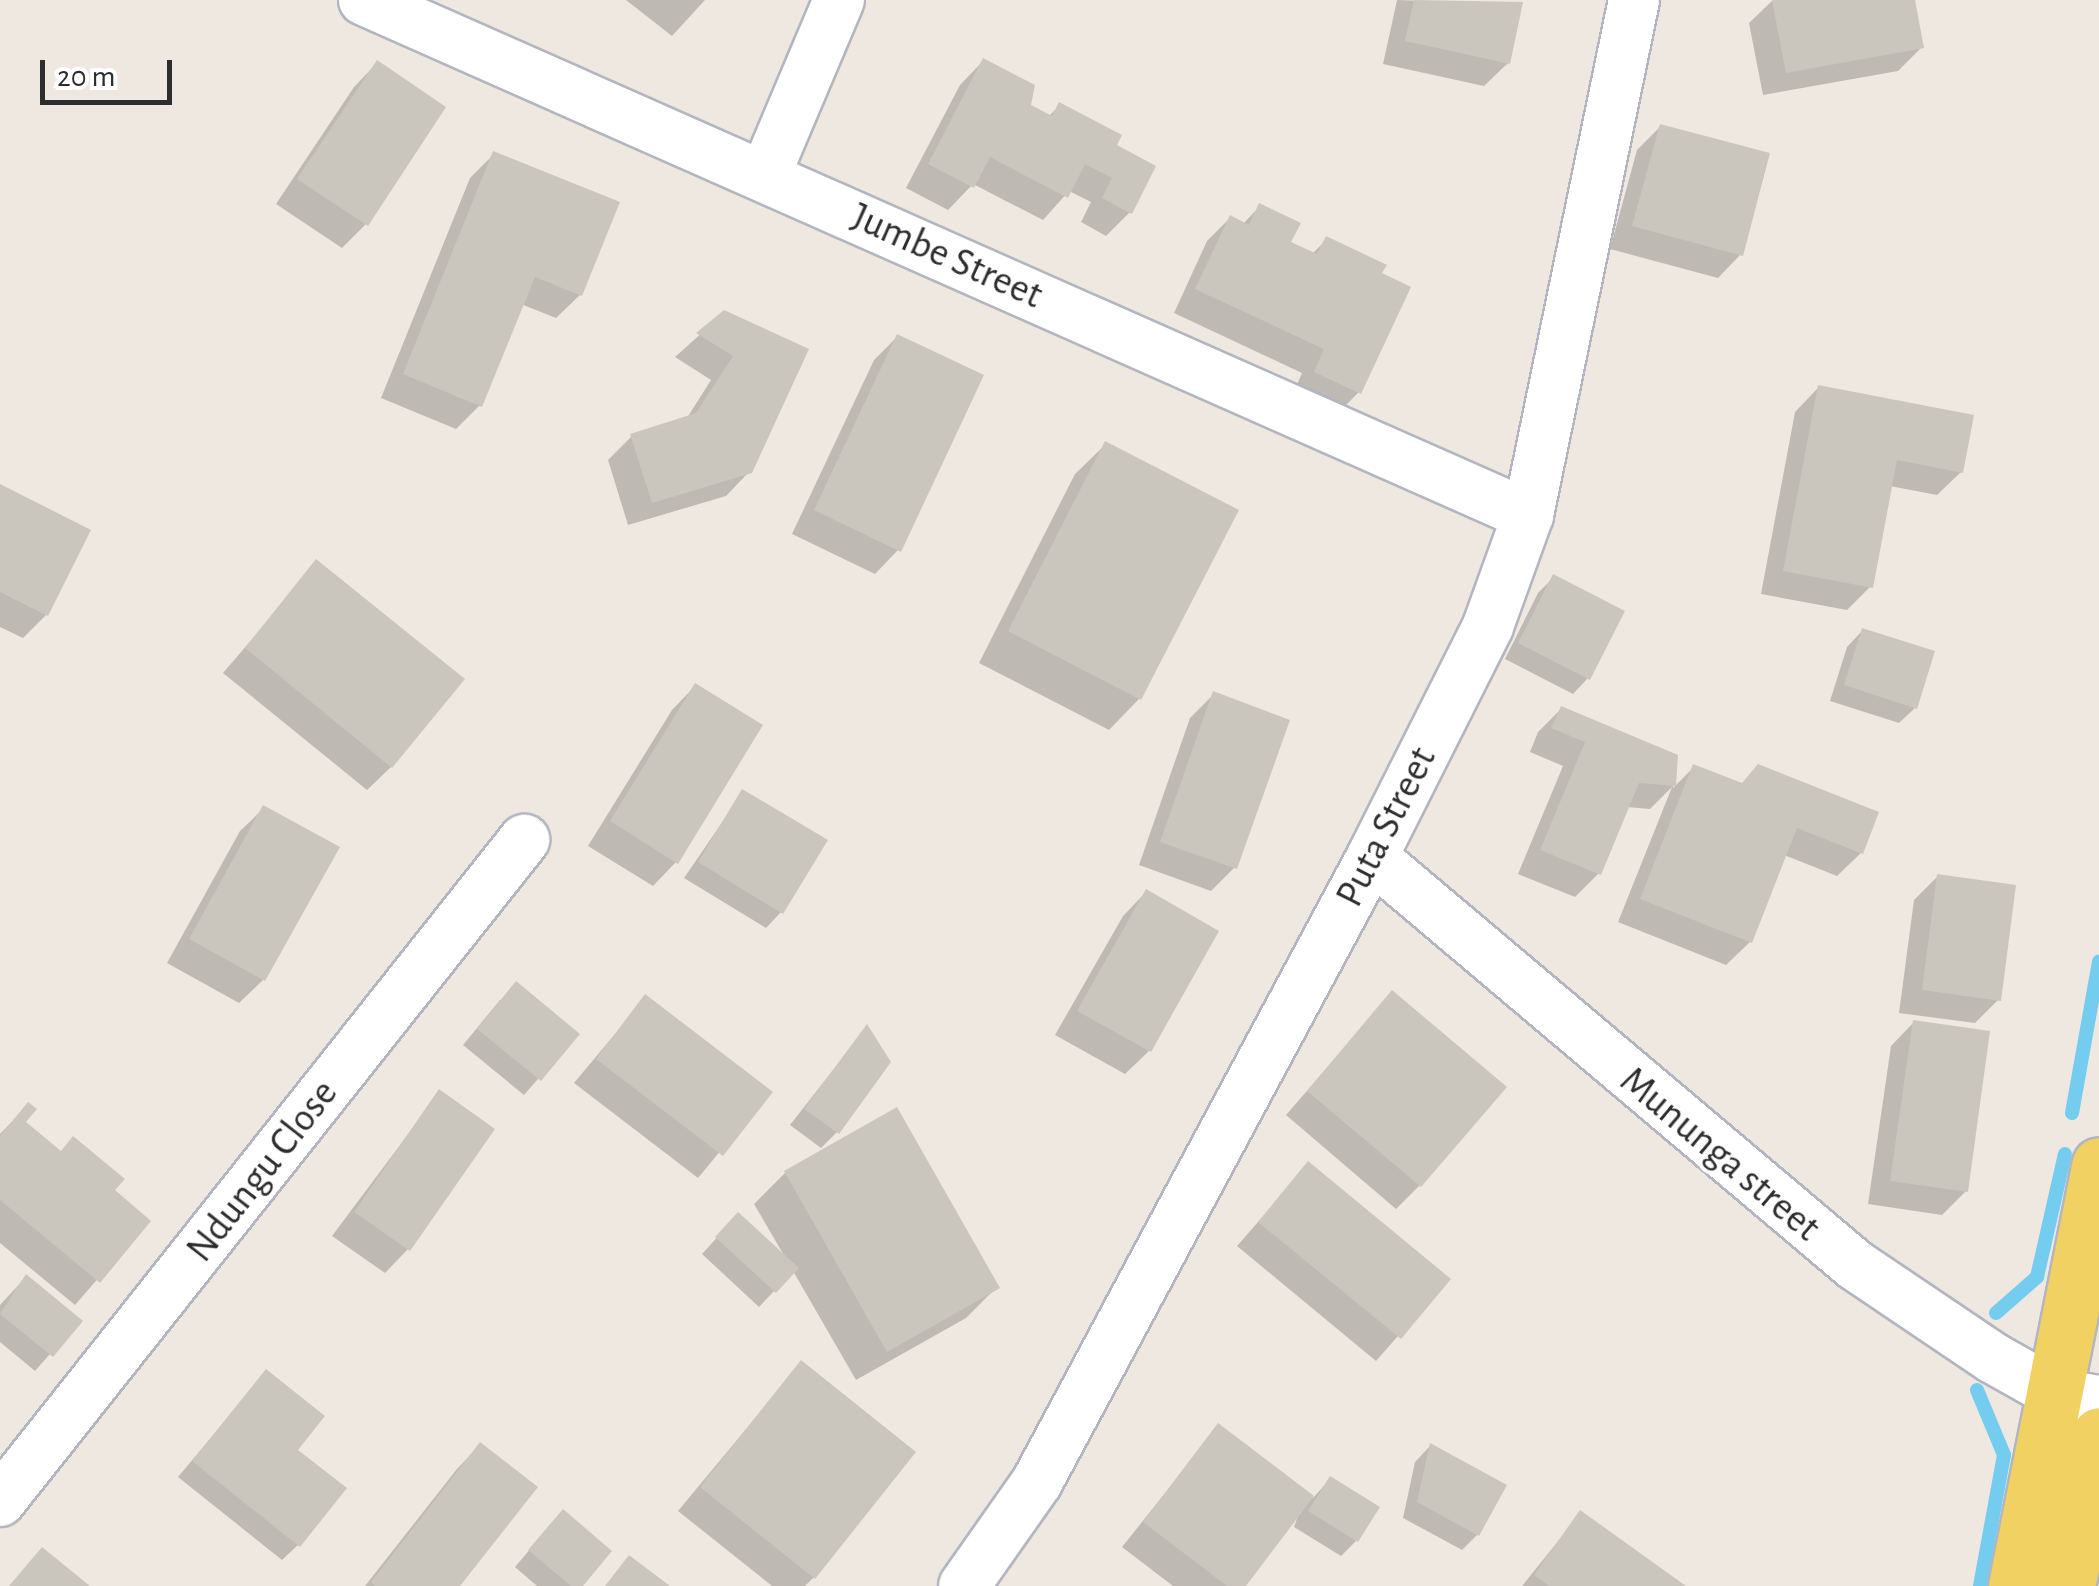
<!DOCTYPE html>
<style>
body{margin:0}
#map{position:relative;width:2099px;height:1586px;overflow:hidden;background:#eee8e0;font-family:"Alegreya Sans",sans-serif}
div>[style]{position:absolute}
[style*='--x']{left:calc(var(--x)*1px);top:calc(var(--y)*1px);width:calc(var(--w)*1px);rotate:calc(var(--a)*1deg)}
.shadow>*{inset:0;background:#0003}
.stream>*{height:14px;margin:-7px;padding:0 7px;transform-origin:7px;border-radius:7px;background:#74cdef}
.building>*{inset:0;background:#cac6be}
.roads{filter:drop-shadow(2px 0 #b3b6c0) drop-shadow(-2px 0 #b3b6c0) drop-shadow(0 2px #b3b6c0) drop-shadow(0 -2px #b3b6c0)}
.minor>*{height:50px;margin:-25px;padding:0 25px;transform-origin:25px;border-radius:25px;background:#fff}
.major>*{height:55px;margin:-27.5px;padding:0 27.5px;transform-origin:27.5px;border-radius:27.5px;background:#f1d162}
span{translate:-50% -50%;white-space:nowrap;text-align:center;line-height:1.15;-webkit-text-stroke:8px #fff;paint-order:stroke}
.street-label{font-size:40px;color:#2d2d2d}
.scale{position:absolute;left:40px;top:60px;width:132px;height:45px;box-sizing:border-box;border:5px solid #2d2d2d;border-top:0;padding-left:12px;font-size:30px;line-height:35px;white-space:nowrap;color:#2d2d2d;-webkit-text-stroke:8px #fff;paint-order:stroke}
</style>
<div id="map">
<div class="shadow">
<i style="clip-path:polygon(626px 0,705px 0,672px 36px)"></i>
<i style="clip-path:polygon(1397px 0,1520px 4px,1508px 63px,1484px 86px,1383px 64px)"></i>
<i style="clip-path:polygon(1773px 0,1912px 0,1921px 48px,1898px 71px,1763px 95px,1749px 23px)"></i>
<i style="clip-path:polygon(983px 61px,1028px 107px,1048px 117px,1060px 105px,1113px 146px,1130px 212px,1106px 236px,1081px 222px,1091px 202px,1069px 191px,1043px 220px,973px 184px,948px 210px,906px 188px,960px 85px)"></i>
<i style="clip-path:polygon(377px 63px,366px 224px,342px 248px,276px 204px,354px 87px)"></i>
<i style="clip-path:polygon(1660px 127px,1741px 254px,1718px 278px,1610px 249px,1637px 150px)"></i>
<i style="clip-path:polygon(494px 154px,580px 295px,556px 318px,521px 304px,480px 405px,456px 429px,381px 398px,470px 178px)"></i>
<i style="clip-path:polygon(1260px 206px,1288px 244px,1312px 254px,1327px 239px,1359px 392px,1335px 416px,1292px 396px,1302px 373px,1174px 313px,1207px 241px,1230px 218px,1243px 224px)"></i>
<i style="clip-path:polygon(724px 313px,805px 350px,750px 471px,726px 496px,628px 525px,608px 460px,632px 436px,687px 418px,711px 380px,675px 357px)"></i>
<i style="clip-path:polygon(897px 337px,898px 550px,875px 574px,792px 534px,874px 360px)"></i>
<i style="clip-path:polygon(1818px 388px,1961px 472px,1937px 495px,1890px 486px,1871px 586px,1847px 610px,1761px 594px,1795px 412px)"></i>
<i style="clip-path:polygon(1106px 444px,1139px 699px,1109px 730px,979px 663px,1075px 474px)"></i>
<i style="clip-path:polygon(0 487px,46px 615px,23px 638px,0 627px)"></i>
<i style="clip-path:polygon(317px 563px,391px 767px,367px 790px,223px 673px)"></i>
<i style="clip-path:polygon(1554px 577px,1588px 678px,1573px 694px,1505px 659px,1538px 593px)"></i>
<i style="clip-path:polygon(1862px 631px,1915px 708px,1899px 723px,1830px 701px,1847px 647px)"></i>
<i style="clip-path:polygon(695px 686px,676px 862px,653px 886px,588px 846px,672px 710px)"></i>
<i style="clip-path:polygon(1214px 694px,1235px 867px,1211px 891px,1139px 865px,1190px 718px)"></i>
<i style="clip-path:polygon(1561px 709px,1675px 757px,1673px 788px,1694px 767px,1861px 853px,1837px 876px,1784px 855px,1750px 942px,1726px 965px,1618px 922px,1672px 787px,1650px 809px,1626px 807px,1598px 874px,1575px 897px,1518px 874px,1563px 766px,1530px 752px,1538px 732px)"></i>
<i style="clip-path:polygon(743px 792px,781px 912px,766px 928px,684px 878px)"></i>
<i style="clip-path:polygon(264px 808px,336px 848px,263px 980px,239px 1003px,167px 963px,240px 831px)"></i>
<i style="clip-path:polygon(1938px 876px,1998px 1000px,1975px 1023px,1899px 1013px,1914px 900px)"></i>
<i style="clip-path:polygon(1146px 892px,1216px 932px,1149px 1051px,1125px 1074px,1055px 1035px,1123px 916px)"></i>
<i style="clip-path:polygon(1392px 993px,1419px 1186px,1396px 1209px,1286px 1115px)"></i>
<i style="clip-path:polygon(646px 997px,769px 1092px,698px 1178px,574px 1083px)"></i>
<i style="clip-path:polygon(500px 1000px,577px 1034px,524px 1095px,463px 1045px)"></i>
<i style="clip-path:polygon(1914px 1022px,1966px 1191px,1942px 1215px,1868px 1204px,1891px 1046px)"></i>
<i style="clip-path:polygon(866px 1028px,837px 1132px,821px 1148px,790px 1125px)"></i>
<i style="clip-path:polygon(439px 1093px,408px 1249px,385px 1273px,332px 1236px)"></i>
<i style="clip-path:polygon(28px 1105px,22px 1122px,148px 1221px,75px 1305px,0 1243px,0 1134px)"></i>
<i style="clip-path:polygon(896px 1111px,997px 1287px,966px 1318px,856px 1380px,793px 1271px,759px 1307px,702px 1254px,723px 1231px,785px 1257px,754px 1204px,785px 1173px)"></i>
<i style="clip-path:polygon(1308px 1165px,1448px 1279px,1376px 1361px,1237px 1246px)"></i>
<i style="clip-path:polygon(26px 1277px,79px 1321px,35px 1371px,0 1342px,0 1305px)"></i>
<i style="clip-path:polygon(801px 1363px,814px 1577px,805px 1586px,772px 1586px,678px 1511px)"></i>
<i style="clip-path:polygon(266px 1372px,295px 1451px,298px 1545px,282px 1560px,178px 1477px)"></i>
<i style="clip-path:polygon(1218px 1427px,1313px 1498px,1330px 1479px,1356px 1541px,1341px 1556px,1294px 1527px,1300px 1510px,1243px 1586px,1173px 1586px,1122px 1547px)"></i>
<i style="clip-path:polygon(480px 1445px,457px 1586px,365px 1586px,457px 1469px)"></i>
<i style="clip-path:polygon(1430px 1446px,1477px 1535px,1462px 1550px,1403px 1518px,1415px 1462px)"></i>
<i style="clip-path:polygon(1580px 1514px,1681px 1586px,1522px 1586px)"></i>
<i style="clip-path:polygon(548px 1528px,580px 1586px,537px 1586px,515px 1567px)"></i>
</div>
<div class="stream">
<i style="--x:2072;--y:1113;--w:154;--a:-79.9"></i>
<i style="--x:1996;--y:1313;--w:55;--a:-41.3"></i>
<i style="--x:2037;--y:1277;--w:126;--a:-77.2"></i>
<i style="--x:1977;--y:1390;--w:70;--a:67.4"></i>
<i style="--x:2004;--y:1455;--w:133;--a:100.4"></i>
</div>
<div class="building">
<i style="clip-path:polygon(1414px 0,1523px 2px,1510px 64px,1405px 41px)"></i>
<i style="clip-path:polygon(1772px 0,1915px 0,1924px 48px,1786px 73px)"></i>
<i style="clip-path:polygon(983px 58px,1035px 85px,1031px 105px,1052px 116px,1059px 102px,1122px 135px,1117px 145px,1156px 166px,1132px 214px,1102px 198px,1112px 178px,1085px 164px,1068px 198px,990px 157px,974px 188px,928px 164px)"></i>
<i style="clip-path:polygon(377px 60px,446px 107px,368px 226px,297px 179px)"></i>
<i style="clip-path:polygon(1660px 124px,1770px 153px,1743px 256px,1632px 226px)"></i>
<i style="clip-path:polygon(493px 151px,620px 202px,582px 296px,535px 277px,482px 407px,403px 374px)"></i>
<i style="clip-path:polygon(1259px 203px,1301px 223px,1291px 242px,1317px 254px,1326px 236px,1387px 265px,1382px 273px,1411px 287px,1361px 394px,1314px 372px,1324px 349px,1195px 289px,1230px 215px,1249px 225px)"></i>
<i style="clip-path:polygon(724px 310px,809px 349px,752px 473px,652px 503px,630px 434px,696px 413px,733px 356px,696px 333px)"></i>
<i style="clip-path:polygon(897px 334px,984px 375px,901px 552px,814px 510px)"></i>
<i style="clip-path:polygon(1818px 385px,1974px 415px,1963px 473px,1897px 460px,1873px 588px,1783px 571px)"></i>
<i style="clip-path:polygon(1105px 441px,1239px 510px,1141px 700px,1008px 631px)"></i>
<i style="clip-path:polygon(0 484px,91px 530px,48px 616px,0 592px)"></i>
<i style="clip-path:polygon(316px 559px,465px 679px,392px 768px,245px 648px)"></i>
<i style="clip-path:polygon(1553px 574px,1625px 611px,1590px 680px,1518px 643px)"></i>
<i style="clip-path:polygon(1862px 628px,1935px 651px,1917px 709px,1844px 685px)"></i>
<i style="clip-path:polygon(695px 683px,763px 725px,678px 864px,610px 821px)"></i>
<i style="clip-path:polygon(1213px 691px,1290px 720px,1237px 869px,1160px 842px)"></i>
<i style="clip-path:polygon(1561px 706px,1678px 755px,1676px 786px,1639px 783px,1601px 875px,1540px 850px,1585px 742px,1551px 728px)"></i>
<i style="clip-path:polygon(1693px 764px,1742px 783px,1758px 764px,1879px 812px,1863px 854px,1797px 828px,1752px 943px,1640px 899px)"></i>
<i style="clip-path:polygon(742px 789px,828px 840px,783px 914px,698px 862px)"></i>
<i style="clip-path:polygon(263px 805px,340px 847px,265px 981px,189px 939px)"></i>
<i style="clip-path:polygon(1937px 874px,2016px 885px,2001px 1001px,1922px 990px)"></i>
<i style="clip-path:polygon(1146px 889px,1219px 931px,1151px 1052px,1077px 1011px)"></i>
<i style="clip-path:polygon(516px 981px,580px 1034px,541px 1081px,477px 1029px)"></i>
<i style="clip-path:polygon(1392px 990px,1507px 1087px,1421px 1187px,1307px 1091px)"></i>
<i style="clip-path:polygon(645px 994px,773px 1092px,723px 1156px,596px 1059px)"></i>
<i style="clip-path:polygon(1913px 1020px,1990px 1031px,1968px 1192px,1890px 1181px)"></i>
<i style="clip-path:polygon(867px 1024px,891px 1062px,839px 1134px,804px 1109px)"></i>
<i style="clip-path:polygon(439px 1089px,495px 1129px,410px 1251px,354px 1212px)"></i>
<i style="clip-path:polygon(28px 1102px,37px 1109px,26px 1122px,61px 1151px,73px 1136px,125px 1179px,115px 1190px,151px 1221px,100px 1283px,0 1200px,0 1136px)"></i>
<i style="clip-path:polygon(897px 1107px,1000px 1288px,887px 1352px,784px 1171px)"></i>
<i style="clip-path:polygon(1308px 1161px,1451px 1279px,1401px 1339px,1258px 1222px)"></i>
<i style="clip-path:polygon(738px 1212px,799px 1268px,776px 1293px,715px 1237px)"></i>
<i style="clip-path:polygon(26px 1274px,83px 1321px,53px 1357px,0 1314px)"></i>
<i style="clip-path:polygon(801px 1360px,916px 1452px,815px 1579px,700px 1487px)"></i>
<i style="clip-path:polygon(266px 1369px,325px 1416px,298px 1450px,347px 1488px,300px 1547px,192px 1461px)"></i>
<i style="clip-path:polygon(1218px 1423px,1314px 1496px,1246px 1586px,1227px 1586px,1143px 1522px)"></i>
<i style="clip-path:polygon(480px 1442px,538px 1487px,460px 1586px,375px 1586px,371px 1582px)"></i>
<i style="clip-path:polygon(1430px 1443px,1507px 1485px,1479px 1536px,1417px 1502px)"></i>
<i style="clip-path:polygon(1330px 1476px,1380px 1507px,1358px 1542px,1308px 1511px)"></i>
<i style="clip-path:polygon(563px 1509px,612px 1551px,583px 1586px,571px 1586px,528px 1550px)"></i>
<i style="clip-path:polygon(1580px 1510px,1686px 1586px,1549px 1586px,1534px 1575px)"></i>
<i style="clip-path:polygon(42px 1547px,90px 1586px,9px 1586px)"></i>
<i style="clip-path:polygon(629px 1555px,670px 1586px,605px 1586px)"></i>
</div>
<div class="roads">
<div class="minor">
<i style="--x:364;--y:0;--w:1273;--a:23.87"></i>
<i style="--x:765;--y:175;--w:190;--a:-67.1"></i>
<i style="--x:1372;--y:857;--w:632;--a:40.19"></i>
<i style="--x:1855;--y:1265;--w:166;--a:34"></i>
<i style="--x:1993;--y:1358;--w:73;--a:29.4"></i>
<i style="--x:2057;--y:1394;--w:43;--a:9.5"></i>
<i style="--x:0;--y:1501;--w:844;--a:-51.59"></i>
<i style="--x:964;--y:1586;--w:127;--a:-54.9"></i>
<i style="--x:1037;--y:1482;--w:709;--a:-61.81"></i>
<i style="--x:1372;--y:857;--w:258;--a:-63.3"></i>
<i style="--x:1488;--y:626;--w:118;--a:-70.2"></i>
<i style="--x:1528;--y:515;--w:526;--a:-78.37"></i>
</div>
<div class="major">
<i style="--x:2016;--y:1586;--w:429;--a:-78.8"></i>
<i style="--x:2067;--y:1586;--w:154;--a:-78"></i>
</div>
</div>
<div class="street-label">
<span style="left:947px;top:256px;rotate:24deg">Jumbe Street</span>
<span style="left:1386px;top:827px;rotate:-63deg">Puta Street</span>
<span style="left:1720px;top:1154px;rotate:40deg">Mununga street</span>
<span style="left:262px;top:1171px;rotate:-52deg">Ndungu Close</span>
</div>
<div class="scale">20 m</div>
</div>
